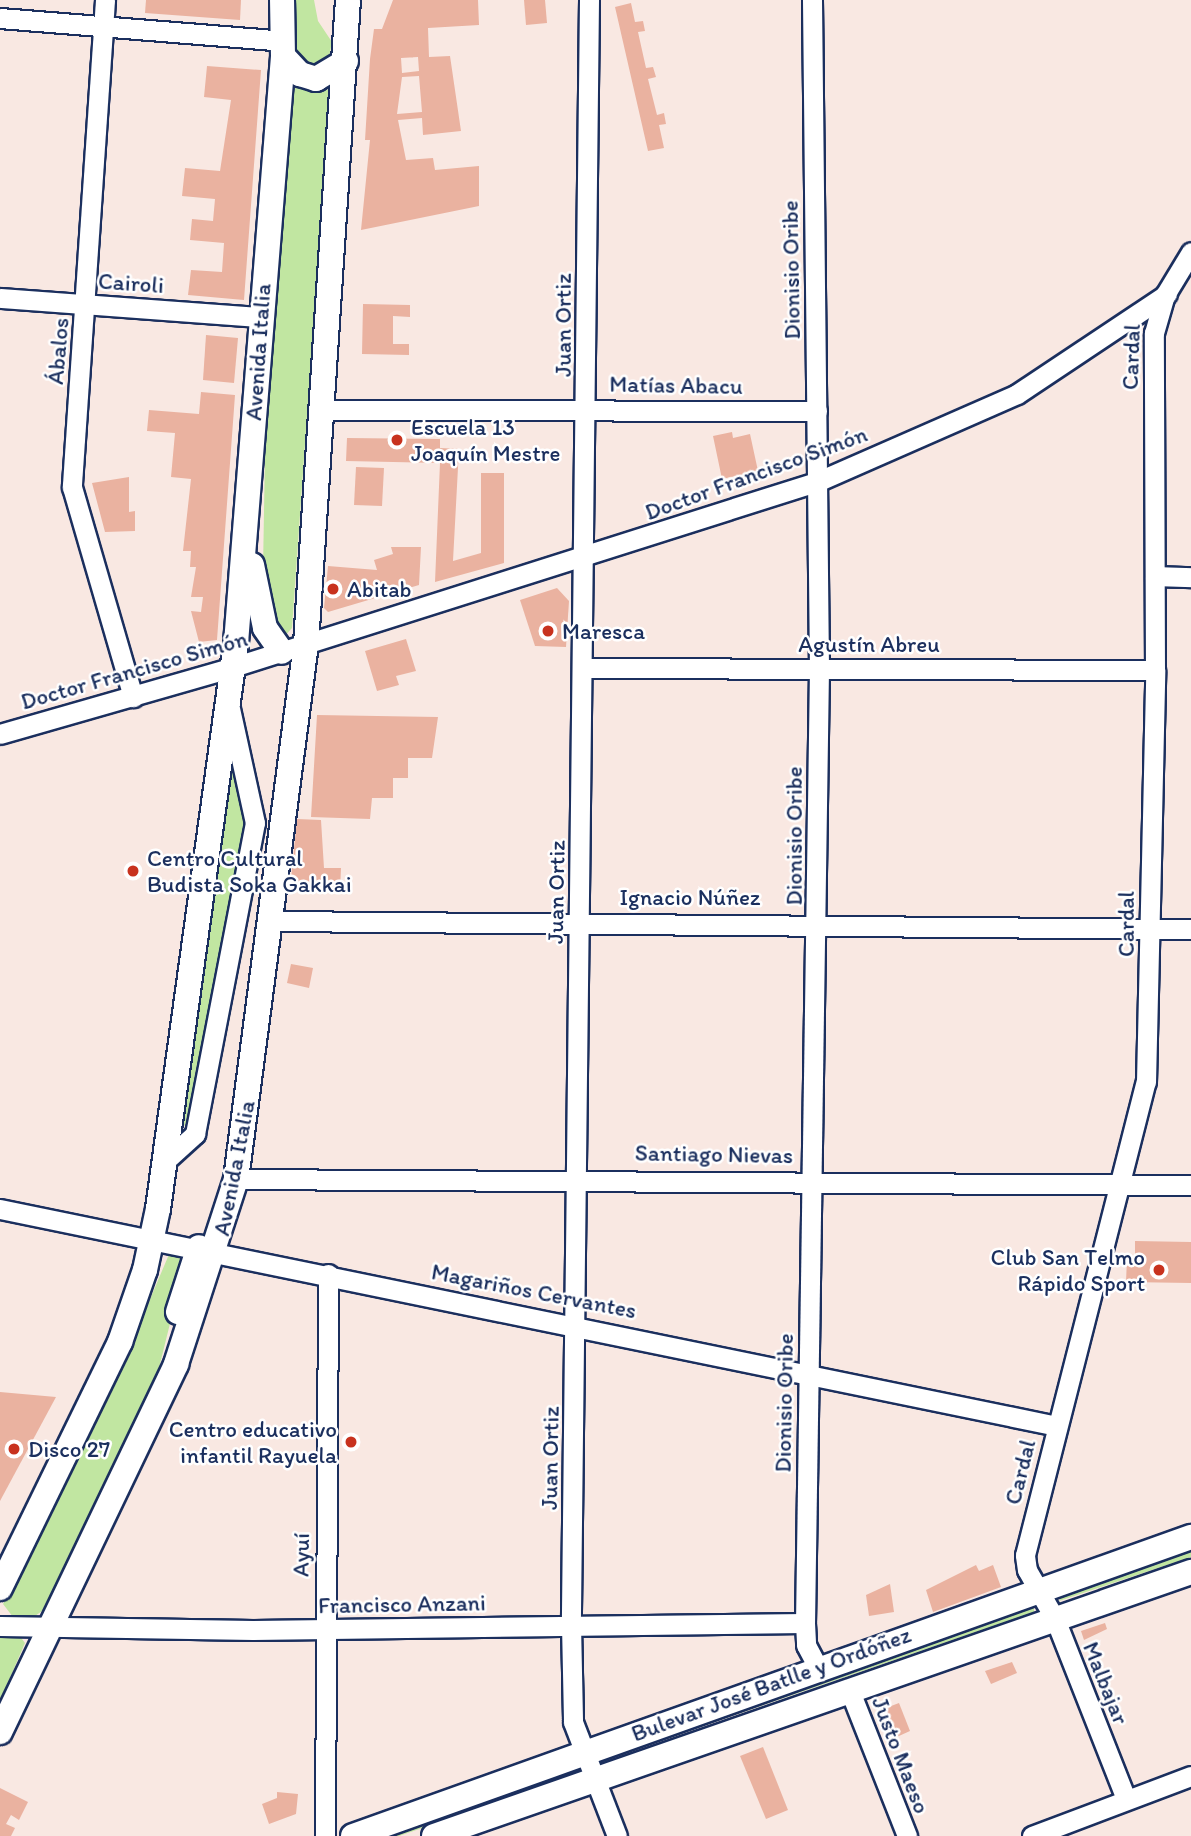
<!DOCTYPE html>
<meta charset="utf-8">
<style>
body{margin:0}
#map{position:relative;width:1191px;height:1836px;overflow:hidden;background:#f9e8e2;font-family:Itim,sans-serif}
div>[style]{position:absolute}
[style*='--x']{left:calc(var(--x)*1px);top:calc(var(--y)*1px);width:calc(var(--w)*1px);rotate:calc(var(--a)*1deg)}
.green>*{inset:0;background:#c1e6a1}
.building>*{inset:0;background:#eab2a0}
.roads{filter:drop-shadow(2px 0 #1b2f5e) drop-shadow(-2px 0 #1b2f5e) drop-shadow(0 2px #1b2f5e) drop-shadow(0 -2px #1b2f5e)}
.minor>*{height:19px;margin:-9.5px;padding:0 9.5px;transform-origin:9.5px;border-radius:9.5px;background:#fff}
.major>*{height:24px;margin:-12px;padding:0 12px;transform-origin:12px;border-radius:12px;background:#fff}
.dots>*{width:19px;height:19px;translate:-50% -50%;box-sizing:border-box;border:4px solid #fff;border-radius:50%}
span{translate:-50% -50%;white-space:nowrap;text-align:center;line-height:1.15;-webkit-text-stroke:5px #fff;paint-order:stroke}
.street-label{font-size:23px;color:#1b2f5e}
.poi-label{font-size:23px;color:#1b2f5e}
.left{translate:0 -50%;text-align:left}
.right{translate:-100% -50%;text-align:right}
</style>
<div id="map">
<div class="green">
<i style="clip-path:polygon(295px 0,314px 0,318px 21px,332px 42px,328px 62px,312px 70px,294px 54px)"></i>
<i style="clip-path:polygon(293px 87px,330px 90px,292px 628px,284px 637px,273px 632px,263px 569px,265px 454px)"></i>
<i style="clip-path:polygon(232px 761px,249px 825px,185px 1126px,182px 1123px)"></i>
<i style="clip-path:polygon(170px 1252px,187px 1255px,157px 1376px,45px 1609px,35px 1616px,13px 1617px,3px 1604px,131px 1344px)"></i>
<i style="clip-path:polygon(1191px 1551px,1191px 1557px,1059px 1601px,1063px 1595px)"></i>
<i style="clip-path:polygon(1034px 1605px,1034px 1612px,604px 1760px,604px 1758px)"></i>
<i style="clip-path:polygon(0 1635px,19px 1635px,25px 1643px,0 1701px)"></i>
<i style="clip-path:polygon(552px 1776px,550px 1784px,399px 1836px,375px 1836px)"></i>
</div>
<div class="building">
<i style="clip-path:polygon(146px 0,241px 0,240px 20px,145px 13px)"></i>
<i style="clip-path:polygon(evenodd,393px 0,478px 0,479px 25px,428px 28px,429px 57px,450px 56px,461px 131px,423px 135px,422px 118px,398px 120px,406px 160px,433px 158px,435px 170px,479px 166px,479px 206px,361px 230px,370px 140px,365px 140px,370px 59px,374px 29px,382px 29px,393px 0,418px 57px,419px 71px,402px 73px,401px 58px,418px 57px,393px 0,419px 76px,422px 112px,397px 114px,402px 77px,419px 76px)"></i>
<i style="clip-path:polygon(524px 0,545px 0,547px 23px,526px 25px)"></i>
<i style="clip-path:polygon(631px 3px,635px 22px,643px 21px,645px 31px,638px 32px,646px 68px,653px 67px,656px 77px,648px 79px,657px 115px,664px 113px,666px 124px,659px 125px,664px 148px,648px 151px,615px 7px)"></i>
<i style="clip-path:polygon(207px 66px,261px 70px,244px 300px,188px 295px,191px 270px,222px 272px,224px 243px,190px 240px,192px 219px,213px 221px,215px 199px,182px 196px,185px 168px,220px 171px,231px 100px,204px 97px)"></i>
<i style="clip-path:polygon(363px 304px,410px 305px,410px 317px,393px 316px,393px 344px,409px 344px,409px 355px,362px 354px)"></i>
<i style="clip-path:polygon(206px 335px,238px 338px,234px 383px,203px 380px)"></i>
<i style="clip-path:polygon(201px 392px,235px 395px,217px 640px,199px 642px,191px 611px,201px 612px,203px 597px,191px 597px,196px 567px,190px 567px,191px 551px,183px 551px,191px 479px,171px 477px,175px 433px,147px 431px,149px 410px,199px 414px)"></i>
<i style="clip-path:polygon(732px 432px,733px 438px,750px 434px,758px 471px,722px 479px,713px 436px)"></i>
<i style="clip-path:polygon(347px 438px,440px 439px,440px 448px,459px 449px,453px 561px,481px 553px,481px 473px,504px 473px,504px 563px,435px 582px,440px 463px,346px 461px)"></i>
<i style="clip-path:polygon(356px 467px,384px 468px,382px 506px,354px 505px)"></i>
<i style="clip-path:polygon(129px 477px,129px 512px,135px 511px,135px 531px,105px 532px,92px 483px)"></i>
<i style="clip-path:polygon(391px 547px,421px 547px,419px 585px,328px 612px,324px 608px,328px 566px,377px 570px,374px 560px,393px 554px)"></i>
<i style="clip-path:polygon(557px 588px,569px 601px,566px 647px,535px 646px,520px 600px)"></i>
<i style="clip-path:polygon(406px 639px,416px 671px,396px 676px,399px 685px,377px 691px,365px 651px)"></i>
<i style="clip-path:polygon(317px 715px,438px 717px,432px 758px,408px 758px,408px 778px,393px 778px,393px 798px,372px 798px,370px 819px,311px 817px)"></i>
<i style="clip-path:polygon(297px 819px,321px 820px,324px 868px,341px 868px,340px 891px,290px 889px)"></i>
<i style="clip-path:polygon(291px 964px,313px 968px,309px 988px,287px 983px)"></i>
<i style="clip-path:polygon(1135px 1241px,1191px 1242px,1191px 1283px,1126px 1282px,1127px 1258px,1135px 1258px)"></i>
<i style="clip-path:polygon(0 1392px,56px 1397px,0 1501px)"></i>
<i style="clip-path:polygon(976px 1565px,979px 1571px,993px 1565px,1001px 1587px,933px 1612px,926px 1590px)"></i>
<i style="clip-path:polygon(890px 1584px,894px 1612px,869px 1616px,866px 1595px)"></i>
<i style="clip-path:polygon(1105px 1623px,1107px 1629px,1084px 1640px,1081px 1631px)"></i>
<i style="clip-path:polygon(1012px 1662px,1017px 1673px,991px 1684px,985px 1671px)"></i>
<i style="clip-path:polygon(899px 1703px,910px 1731px,890px 1740px,878px 1711px)"></i>
<i style="clip-path:polygon(763px 1747px,788px 1810px,766px 1819px,740px 1756px)"></i>
<i style="clip-path:polygon(0 1788px,28px 1802px,19px 1820px,11px 1815px,6px 1824px,15px 1828px,11px 1836px,0 1836px)"></i>
<i style="clip-path:polygon(277px 1792px,298px 1794px,296px 1814px,269px 1824px,262px 1804px,277px 1798px)"></i>
</div>
<div class="roads">
<div class="minor">
<i style="--x:105;--y:0;--w:488;--a:93.9"></i>
<i style="--x:72;--y:487;--w:219;--a:73.8"></i>
<i style="--x:589;--y:0;--w:1624;--a:90.64"></i>
<i style="--x:571;--y:1624;--w:98;--a:88.8"></i>
<i style="--x:573;--y:1722;--w:122;--a:68.9"></i>
<i style="--x:812;--y:0;--w:669;--a:89.4"></i>
<i style="--x:819;--y:669;--w:954;--a:90.84"></i>
<i style="--x:805;--y:1623;--w:22;--a:87"></i>
<i style="--x:806;--y:1645;--w:27;--a:62"></i>
<i style="--x:0;--y:18;--w:285;--a:4.6"></i>
<i style="--x:0;--y:298;--w:260;--a:4.2"></i>
<i style="--x:323;--y:410;--w:494;--a:0.1"></i>
<i style="--x:1155;--y:576;--w:36;--a:2"></i>
<i style="--x:583;--y:668;--w:572;--a:0.2"></i>
<i style="--x:0;--y:734;--w:242;--a:-16"></i>
<i style="--x:233;--y:667;--w:615;--a:-17.61"></i>
<i style="--x:819;--y:481;--w:216;--a:-23.7"></i>
<i style="--x:1017;--y:394;--w:180;--a:-33.7"></i>
<i style="--x:273;--y:921;--w:918;--a:0.5"></i>
<i style="--x:164;--y:1162;--w:42;--a:-42.1"></i>
<i style="--x:195;--y:1134;--w:317;--a:-79.1"></i>
<i style="--x:255;--y:823;--w:118;--a:-102.3"></i>
<i style="--x:236;--y:1179;--w:955;--a:0.36"></i>
<i style="--x:0;--y:1209;--w:1079;--a:11.6"></i>
<i style="--x:0;--y:1626;--w:253;--a:0.9"></i>
<i style="--x:253;--y:1630;--w:552;--a:-0.73"></i>
<i style="--x:850;--y:1691;--w:156;--a:68.5"></i>
<i style="--x:1126;--y:1799;--w:193;--a:-111.5"></i>
<i style="--x:1055;--y:1619;--w:56;--a:-119.7"></i>
<i style="--x:1027;--y:1570;--w:15;--a:-98"></i>
<i style="--x:1025;--y:1555;--w:488;--a:-75.7"></i>
<i style="--x:1146;--y:1082;--w:412;--a:-88.7"></i>
<i style="--x:1155;--y:670;--w:337;--a:-90.2"></i>
<i style="--x:1154;--y:333;--w:40;--a:-74"></i>
<i style="--x:1165;--y:295;--w:50;--a:-58.8"></i>
<i style="--x:325;--y:1836;--w:562;--a:-89.69"></i>
<i style="--x:1032;--y:1836;--w:170;--a:-20.7"></i>
</div>
<div class="major">
<i style="--x:283;--y:56;--w:25;--a:47"></i>
<i style="--x:300;--y:74;--w:17;--a:17"></i>
<i style="--x:316;--y:79;--w:35;--a:-31"></i>
<i style="--x:252;--y:565;--w:64;--a:78.3"></i>
<i style="--x:265;--y:628;--w:29;--a:55"></i>
<i style="--x:178;--y:1312;--w:68;--a:-72.1"></i>
<i style="--x:0;--y:1588;--w:274;--a:-64"></i>
<i style="--x:120;--y:1342;--w:76;--a:-70.9"></i>
<i style="--x:145;--y:1270;--w:62;--a:-78"></i>
<i style="--x:158;--y:1209;--w:571;--a:-82.15"></i>
<i style="--x:236;--y:643;--w:589;--a:-85.42"></i>
<i style="--x:283;--y:56;--w:56;--a:-91"></i>
<i style="--x:0;--y:1732;--w:408;--a:-64.4"></i>
<i style="--x:176;--y:1364;--w:194;--a:-72"></i>
<i style="--x:236;--y:1179;--w:540;--a:-82.55"></i>
<i style="--x:306;--y:644;--w:645;--a:-86.27"></i>
<i style="--x:353;--y:1836;--w:890;--a:-19.64"></i>
<i style="--x:434;--y:1836;--w:802;--a:-19.23"></i>
</div>
</div>
<div class="dots">
<i style="left:397px;top:440px;background:#c8321e"></i>
<i style="left:333px;top:589px;background:#c8321e"></i>
<i style="left:548px;top:631px;background:#c8321e"></i>
<i style="left:133px;top:871px;background:#c8321e"></i>
<i style="left:1159px;top:1270px;background:#c8321e"></i>
<i style="left:351px;top:1442px;background:#c8321e"></i>
<i style="left:14px;top:1449px;background:#c8321e"></i>
</div>
<div class="street-label">
<span style="left:791px;top:270px;rotate:-91deg">Dionisio Oribe</span>
<span style="left:131px;top:283px;rotate:4deg">Cairoli</span>
<span style="left:563px;top:325px;rotate:-90deg">Juan Ortiz</span>
<span style="left:58px;top:351px;rotate:-85deg">Ábalos</span>
<span style="left:258px;top:352px;rotate:-86deg">Avenida Italia</span>
<span style="left:1131px;top:357px;rotate:-88deg">Cardal</span>
<span style="left:676px;top:385px;rotate:1deg">Matías Abacu</span>
<span style="left:756px;top:473px;rotate:-20deg">Doctor Francisco Simón</span>
<span style="left:869px;top:644px">Agustín Abreu</span>
<span style="left:134px;top:670px;rotate:-16deg">Doctor Francisco Simón</span>
<span style="left:794px;top:836px;rotate:-90deg">Dionisio Oribe</span>
<span style="left:556px;top:892px;rotate:-89deg">Juan Ortiz</span>
<span style="left:690px;top:897px">Ignacio Núñez</span>
<span style="left:1126px;top:924px;rotate:-90deg">Cardal</span>
<span style="left:714px;top:1154px;rotate:1deg">Santiago Nievas</span>
<span style="left:234px;top:1168px;rotate:-79deg">Avenida Italia</span>
<span style="left:534px;top:1291px;rotate:11deg">Magariños Cervantes</span>
<span style="left:784px;top:1403px;rotate:-89deg">Dionisio Oribe</span>
<span style="left:550px;top:1458px;rotate:-89deg">Juan Ortiz</span>
<span style="left:1020px;top:1472px;rotate:-76deg">Cardal</span>
<span style="left:301px;top:1555px;rotate:-89deg">Ayuí</span>
<span style="left:402px;top:1604px;rotate:-1deg">Francisco Anzani</span>
<span style="left:1106px;top:1683px;rotate:68deg">Malbajar</span>
<span style="left:771px;top:1684px;rotate:-20deg">Bulevar José Batlle y Ordóñez</span>
<span style="left:901px;top:1755px;rotate:69deg">Justo Maeso</span>
</div>
<div class="poi-label">
<span class="left" style="left:411px;top:440px">Escuela 13<br>Joaquín Mestre</span>
<span class="left" style="left:347px;top:589px">Abitab</span>
<span class="left" style="left:562px;top:631px">Maresca</span>
<span class="left" style="left:147px;top:871px">Centro Cultural<br>Budista Soka Gakkai</span>
<span class="right" style="left:1145px;top:1270px">Club San Telmo<br>Rápido Sport</span>
<span class="right" style="left:337px;top:1442px">Centro educativo<br>infantil Rayuela</span>
<span class="left" style="left:28px;top:1449px">Disco 27</span>
</div>
</div>
